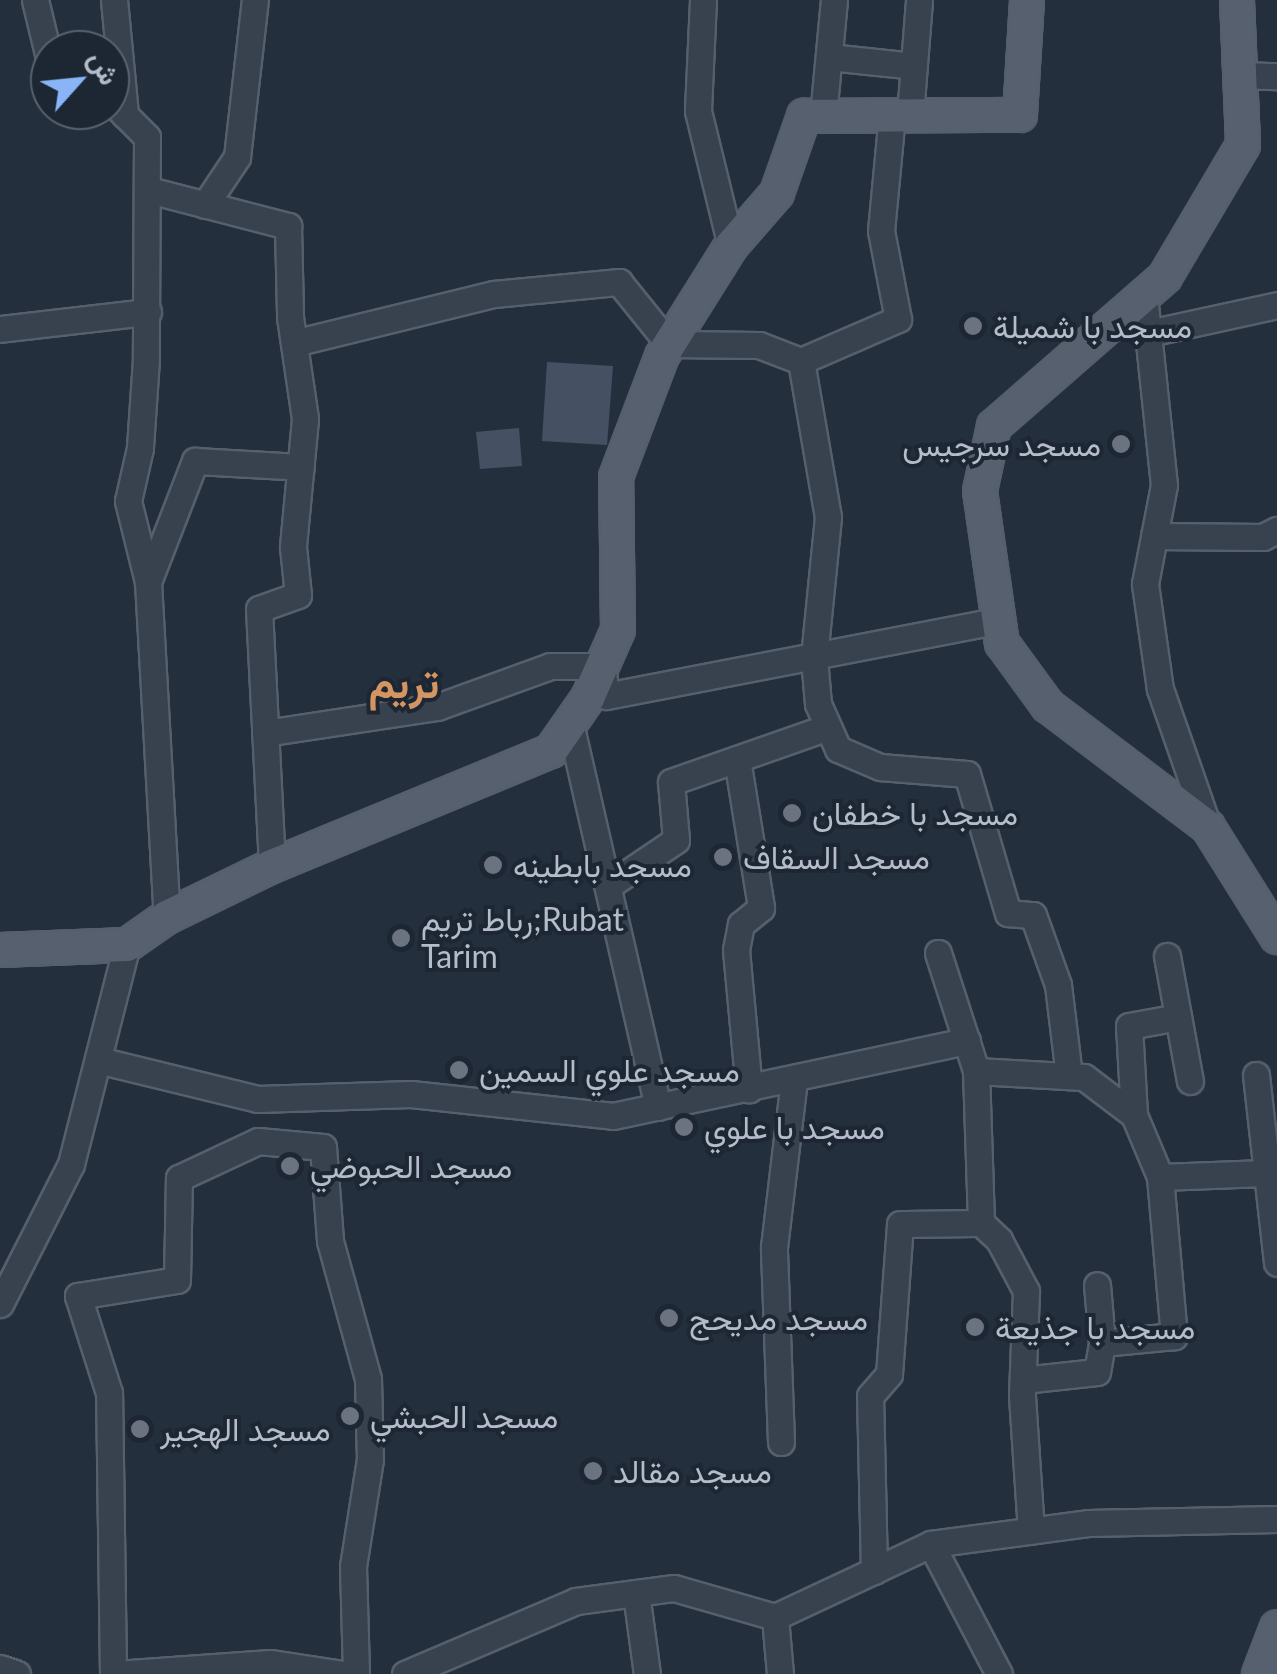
<!DOCTYPE html>
<meta charset="utf-8">
<style>
body{margin:0}
#map{position:relative;width:1277px;height:1674px;overflow:hidden;background:#242f3e;font-family:Lato,Vazirmatn,sans-serif}
div>[style]{position:absolute}
[style*='--x']{left:calc(var(--x)*1px);top:calc(var(--y)*1px);width:calc(var(--w)*1px);rotate:calc(var(--a)*1deg)}
.building>*{inset:0;background:#455162}
.roads{filter:drop-shadow(2px 0 #565f6c) drop-shadow(-2px 0 #565f6c) drop-shadow(0 2px #565f6c) drop-shadow(0 -2px #565f6c)}
.minor>*{height:25px;margin:-12.5px;padding:0 12.5px;transform-origin:12.5px;border-radius:12.5px;background:#38414e}
.major>*{height:32px;margin:-16px;padding:0 16px;transform-origin:16px;border-radius:16px;background:#56606e}
.dots>*{width:28px;height:28px;translate:-50% -50%;box-sizing:border-box;border:5px solid #1d2633;border-radius:50%}
span{translate:-50% -50%;white-space:nowrap;text-align:center;line-height:1.15;-webkit-text-stroke:8px #1d2633;paint-order:stroke}
.poi-label{font-size:32px;color:#b4bcc9}
.left{translate:0 -50%;text-align:left}
.right{translate:-100% -50%;text-align:right}
.district-label{font-size:42px;color:#d59563;font-weight:700}
.north{position:absolute;left:30px;top:30px;width:100px;height:100px;box-sizing:border-box;background:#1d2633;border:2px solid #59626f;border-radius:50%;rotate:63deg;font-size:28px;font-weight:700;line-height:40px;text-align:center;color:#b4bcc9}
.north::after{content:'';display:block;margin:auto;width:35px;height:45px;background:#8ab4f8;clip-path:polygon(50% 0,100% 100%,50% 72%,0 100%)}
</style>
<div id="map">
<div class="building">
<i style="clip-path:polygon(547px 362px,613px 366px,607px 445px,542px 441px)"></i>
<i style="clip-path:polygon(519px 428px,522px 466px,480px 469px,476px 432px)"></i>
</div>
<div class="roads">
<div class="minor">
<i style="--x:35;--y:0;--w:64;--a:76.4"></i>
<i style="--x:114;--y:0;--w:116;--a:84.5"></i>
<i style="--x:703;--y:0;--w:111;--a:92.6"></i>
<i style="--x:698;--y:111;--w:139;--a:76.3"></i>
<i style="--x:829;--y:57;--w:85;--a:6"></i>
<i style="--x:1240;--y:75;--w:37;--a:2"></i>
<i style="--x:110;--y:100;--w:52;--a:45"></i>
<i style="--x:147;--y:137;--w:222;--a:90.3"></i>
<i style="--x:146;--y:359;--w:89;--a:93.9"></i>
<i style="--x:140;--y:448;--w:54;--a:102.8"></i>
<i style="--x:128;--y:501;--w:83;--a:76.1"></i>
<i style="--x:148;--y:582;--w:336;--a:86.8"></i>
<i style="--x:910;--y:115;--w:115;--a:-85.5"></i>
<i style="--x:823;--y:116;--w:117;--a:-84.6"></i>
<i style="--x:149;--y:190;--w:144;--a:14.5"></i>
<i style="--x:288;--y:226;--w:91;--a:88.7"></i>
<i style="--x:290;--y:317;--w:103;--a:81.6"></i>
<i style="--x:305;--y:419;--w:129;--a:95.4"></i>
<i style="--x:293;--y:547;--w:48;--a:84.1"></i>
<i style="--x:298;--y:595;--w:41;--a:160.3"></i>
<i style="--x:259;--y:609;--w:257;--a:87.1"></i>
<i style="--x:205;--y:205;--w:58;--a:-56.3"></i>
<i style="--x:237;--y:157;--w:158;--a:-83.5"></i>
<i style="--x:1144;--y:295;--w:191;--a:84"></i>
<i style="--x:1164;--y:485;--w:101;--a:100.9"></i>
<i style="--x:1145;--y:584;--w:106;--a:81.9"></i>
<i style="--x:1160;--y:689;--w:146;--a:70.8"></i>
<i style="--x:0;--y:329;--w:149;--a:-6.6"></i>
<i style="--x:1149;--y:333;--w:131;--a:-12.3"></i>
<i style="--x:294;--y:343;--w:206;--a:-13.8"></i>
<i style="--x:494;--y:294;--w:126;--a:-5.5"></i>
<i style="--x:619;--y:282;--w:80;--a:51.1"></i>
<i style="--x:669;--y:344;--w:90;--a:0.6"></i>
<i style="--x:759;--y:345;--w:45;--a:20.9"></i>
<i style="--x:801;--y:361;--w:158;--a:80.2"></i>
<i style="--x:828;--y:517;--w:142;--a:95.7"></i>
<i style="--x:814;--y:658;--w:46;--a:85"></i>
<i style="--x:818;--y:704;--w:49;--a:66"></i>
<i style="--x:838;--y:749;--w:46;--a:23.2"></i>
<i style="--x:880;--y:767;--w:87;--a:4.6"></i>
<i style="--x:967;--y:774;--w:145;--a:73.6"></i>
<i style="--x:1008;--y:913;--w:25;--a:5"></i>
<i style="--x:1033;--y:915;--w:74;--a:70.3"></i>
<i style="--x:1058;--y:985;--w:92;--a:83.1"></i>
<i style="--x:801;--y:361;--w:106;--a:-23.4"></i>
<i style="--x:898;--y:319;--w:90;--a:-100.9"></i>
<i style="--x:881;--y:231;--w:117;--a:-84.6"></i>
<i style="--x:1154;--y:536;--w:109;--a:0.5"></i>
<i style="--x:1263;--y:537;--w:16;--a:-27"></i>
<i style="--x:148;--y:582;--w:130;--a:-68.8"></i>
<i style="--x:195;--y:461;--w:106;--a:3.2"></i>
<i style="--x:570;--y:723;--w:394;--a:77.1"></i>
<i style="--x:265;--y:733;--w:174;--a:-8.6"></i>
<i style="--x:437;--y:707;--w:120;--a:-19.9"></i>
<i style="--x:550;--y:666;--w:52;--a:0"></i>
<i style="--x:602;--y:666;--w:30;--a:82"></i>
<i style="--x:606;--y:696;--w:400;--a:-10.9"></i>
<i style="--x:737;--y:759;--w:151;--a:80.8"></i>
<i style="--x:761;--y:908;--w:26;--a:141"></i>
<i style="--x:741;--y:924;--w:26;--a:101"></i>
<i style="--x:736;--y:950;--w:140;--a:84.7"></i>
<i style="--x:608;--y:886;--w:82;--a:-34.1"></i>
<i style="--x:676;--y:840;--w:58;--a:-94.9"></i>
<i style="--x:671;--y:782;--w:166;--a:-19.3"></i>
<i style="--x:938;--y:953;--w:124;--a:72.1"></i>
<i style="--x:976;--y:1071;--w:152;--a:88.1"></i>
<i style="--x:981;--y:1223;--w:25;--a:43"></i>
<i style="--x:999;--y:1240;--w:58;--a:62.1"></i>
<i style="--x:1026;--y:1291;--w:105;--a:92.2"></i>
<i style="--x:1022;--y:1396;--w:135;--a:86.2"></i>
<i style="--x:1167;--y:956;--w:127;--a:79.6"></i>
<i style="--x:98;--y:1060;--w:165;--a:13.7"></i>
<i style="--x:258;--y:1099;--w:153;--a:-1.9"></i>
<i style="--x:411;--y:1094;--w:203;--a:6.2"></i>
<i style="--x:613;--y:1116;--w:362;--a:-12"></i>
<i style="--x:976;--y:1071;--w:108;--a:3.2"></i>
<i style="--x:1084;--y:1077;--w:63;--a:37.2"></i>
<i style="--x:1134;--y:1115;--w:67;--a:67.2"></i>
<i style="--x:1160;--y:1177;--w:160;--a:85"></i>
<i style="--x:1174;--y:1336;--w:72;--a:174.4"></i>
<i style="--x:1256;--y:1075;--w:189;--a:83.6"></i>
<i style="--x:1134;--y:1115;--w:89;--a:-93.2"></i>
<i style="--x:1129;--y:1026;--w:50;--a:-10.4"></i>
<i style="--x:1160;--y:1177;--w:105;--a:-2.2"></i>
<i style="--x:0;--y:1304;--w:157;--a:-63.1"></i>
<i style="--x:71;--y:1164;--w:226;--a:-75.7"></i>
<i style="--x:1023;--y:1380;--w:74;--a:-6.2"></i>
<i style="--x:1097;--y:1372;--w:29;--a:-80"></i>
<i style="--x:1102;--y:1343;--w:58;--a:-94.9"></i>
<i style="--x:781;--y:1442;--w:195;--a:-92.1"></i>
<i style="--x:774;--y:1247;--w:169;--a:-83.2"></i>
<i style="--x:931;--y:1544;--w:147;--a:62.4"></i>
<i style="--x:874;--y:1571;--w:175;--a:-91.3"></i>
<i style="--x:870;--y:1396;--w:29;--a:-49"></i>
<i style="--x:889;--y:1374;--w:150;--a:-85.8"></i>
<i style="--x:900;--y:1224;--w:81;--a:-0.7"></i>
<i style="--x:636;--y:1593;--w:82;--a:82.3"></i>
<i style="--x:775;--y:1617;--w:57;--a:85"></i>
<i style="--x:0;--y:1668;--w:18;--a:19"></i>
<i style="--x:113;--y:1674;--w:281;--a:-90.8"></i>
<i style="--x:109;--y:1393;--w:102;--a:-107.7"></i>
<i style="--x:78;--y:1296;--w:100;--a:-9.2"></i>
<i style="--x:177;--y:1280;--w:102;--a:-88.9"></i>
<i style="--x:179;--y:1178;--w:87;--a:-25.1"></i>
<i style="--x:258;--y:1141;--w:65;--a:5.3"></i>
<i style="--x:323;--y:1147;--w:94;--a:85.7"></i>
<i style="--x:330;--y:1241;--w:143;--a:74.6"></i>
<i style="--x:368;--y:1379;--w:80;--a:88.6"></i>
<i style="--x:370;--y:1459;--w:108;--a:99"></i>
<i style="--x:353;--y:1566;--w:108;--a:88.4"></i>
<i style="--x:116;--y:1674;--w:155;--a:-4.1"></i>
<i style="--x:271;--y:1663;--w:73;--a:8.7"></i>
<i style="--x:405;--y:1674;--w:186;--a:-23.1"></i>
<i style="--x:576;--y:1601;--w:99;--a:-7.6"></i>
<i style="--x:674;--y:1588;--w:105;--a:16"></i>
<i style="--x:775;--y:1617;--w:172;--a:-25.1"></i>
<i style="--x:931;--y:1544;--w:158;--a:-7.6"></i>
<i style="--x:1088;--y:1523;--w:189;--a:-1.2"></i>
</div>
<div class="major">
<i style="--x:1237;--y:0;--w:145;--a:87.6"></i>
<i style="--x:1243;--y:145;--w:153;--a:120.6"></i>
<i style="--x:1165;--y:277;--w:227;--a:138.9"></i>
<i style="--x:994;--y:426;--w:66;--a:102.2"></i>
<i style="--x:980;--y:491;--w:154;--a:81.8"></i>
<i style="--x:1002;--y:643;--w:78;--a:53.9"></i>
<i style="--x:1048;--y:706;--w:201;--a:37.1"></i>
<i style="--x:1208;--y:827;--w:130;--a:57.9"></i>
<i style="--x:0;--y:950;--w:127;--a:-2.3"></i>
<i style="--x:127;--y:945;--w:49;--a:-35"></i>
<i style="--x:167;--y:917;--w:117;--a:-25.9"></i>
<i style="--x:272;--y:866;--w:302;--a:-22.4"></i>
<i style="--x:551;--y:751;--w:65;--a:-55.1"></i>
<i style="--x:588;--y:698;--w:74;--a:-66.2"></i>
<i style="--x:618;--y:630;--w:153;--a:-90.7"></i>
<i style="--x:616;--y:477;--w:129;--a:-69.2"></i>
<i style="--x:662;--y:356;--w:130;--a:-57.9"></i>
<i style="--x:731;--y:246;--w:70;--a:-49"></i>
<i style="--x:777;--y:193;--w:82;--a:-70.7"></i>
<i style="--x:804;--y:116;--w:216;--a:-0.3"></i>
<i style="--x:1020;--y:115;--w:115;--a:-86.5"></i>
<i style="--x:1259;--y:1674;--w:50;--a:-69"></i>
</div>
</div>
<div class="dots">
<i style="left:973px;top:326px;background:#6b7280"></i>
<i style="left:1121px;top:444px;background:#6b7280"></i>
<i style="left:792px;top:813px;background:#6b7280"></i>
<i style="left:723px;top:857px;background:#6b7280"></i>
<i style="left:493px;top:865px;background:#6b7280"></i>
<i style="left:401px;top:938px;background:#6b7280"></i>
<i style="left:459px;top:1070px;background:#6b7280"></i>
<i style="left:684px;top:1127px;background:#6b7280"></i>
<i style="left:290px;top:1166px;background:#6b7280"></i>
<i style="left:669px;top:1318px;background:#6b7280"></i>
<i style="left:975px;top:1327px;background:#6b7280"></i>
<i style="left:350px;top:1416px;background:#6b7280"></i>
<i style="left:140px;top:1429px;background:#6b7280"></i>
<i style="left:593px;top:1471px;background:#6b7280"></i>
</div>
<div class="poi-label">
<span class="left" style="left:993px;top:326px">مسجد با شميلة</span>
<span class="right" style="left:1101px;top:444px">مسجد سرجيس</span>
<span class="left" style="left:812px;top:813px">مسجد با خطفان</span>
<span class="left" style="left:743px;top:857px">مسجد السقاف</span>
<span class="left" style="left:513px;top:865px">مسجد بابطينه</span>
<span class="left" style="left:421px;top:938px">رباط تريم;Rubat<br>Tarim</span>
<span class="left" style="left:479px;top:1070px">مسجد علوي السمين</span>
<span class="left" style="left:704px;top:1127px">مسجد با علوي</span>
<span class="left" style="left:310px;top:1166px">مسجد الحبوضي</span>
<span class="left" style="left:689px;top:1318px">مسجد مديحج</span>
<span class="left" style="left:995px;top:1327px">مسجد با جذيعة</span>
<span class="left" style="left:370px;top:1416px">مسجد الحبشي</span>
<span class="left" style="left:160px;top:1429px">مسجد الهجير</span>
<span class="left" style="left:613px;top:1471px">مسجد مقالد</span>
</div>
<div class="district-label">
<span style="left:404px;top:682px">تريم</span>
</div>
<div class="north">ش</div>
</div>
